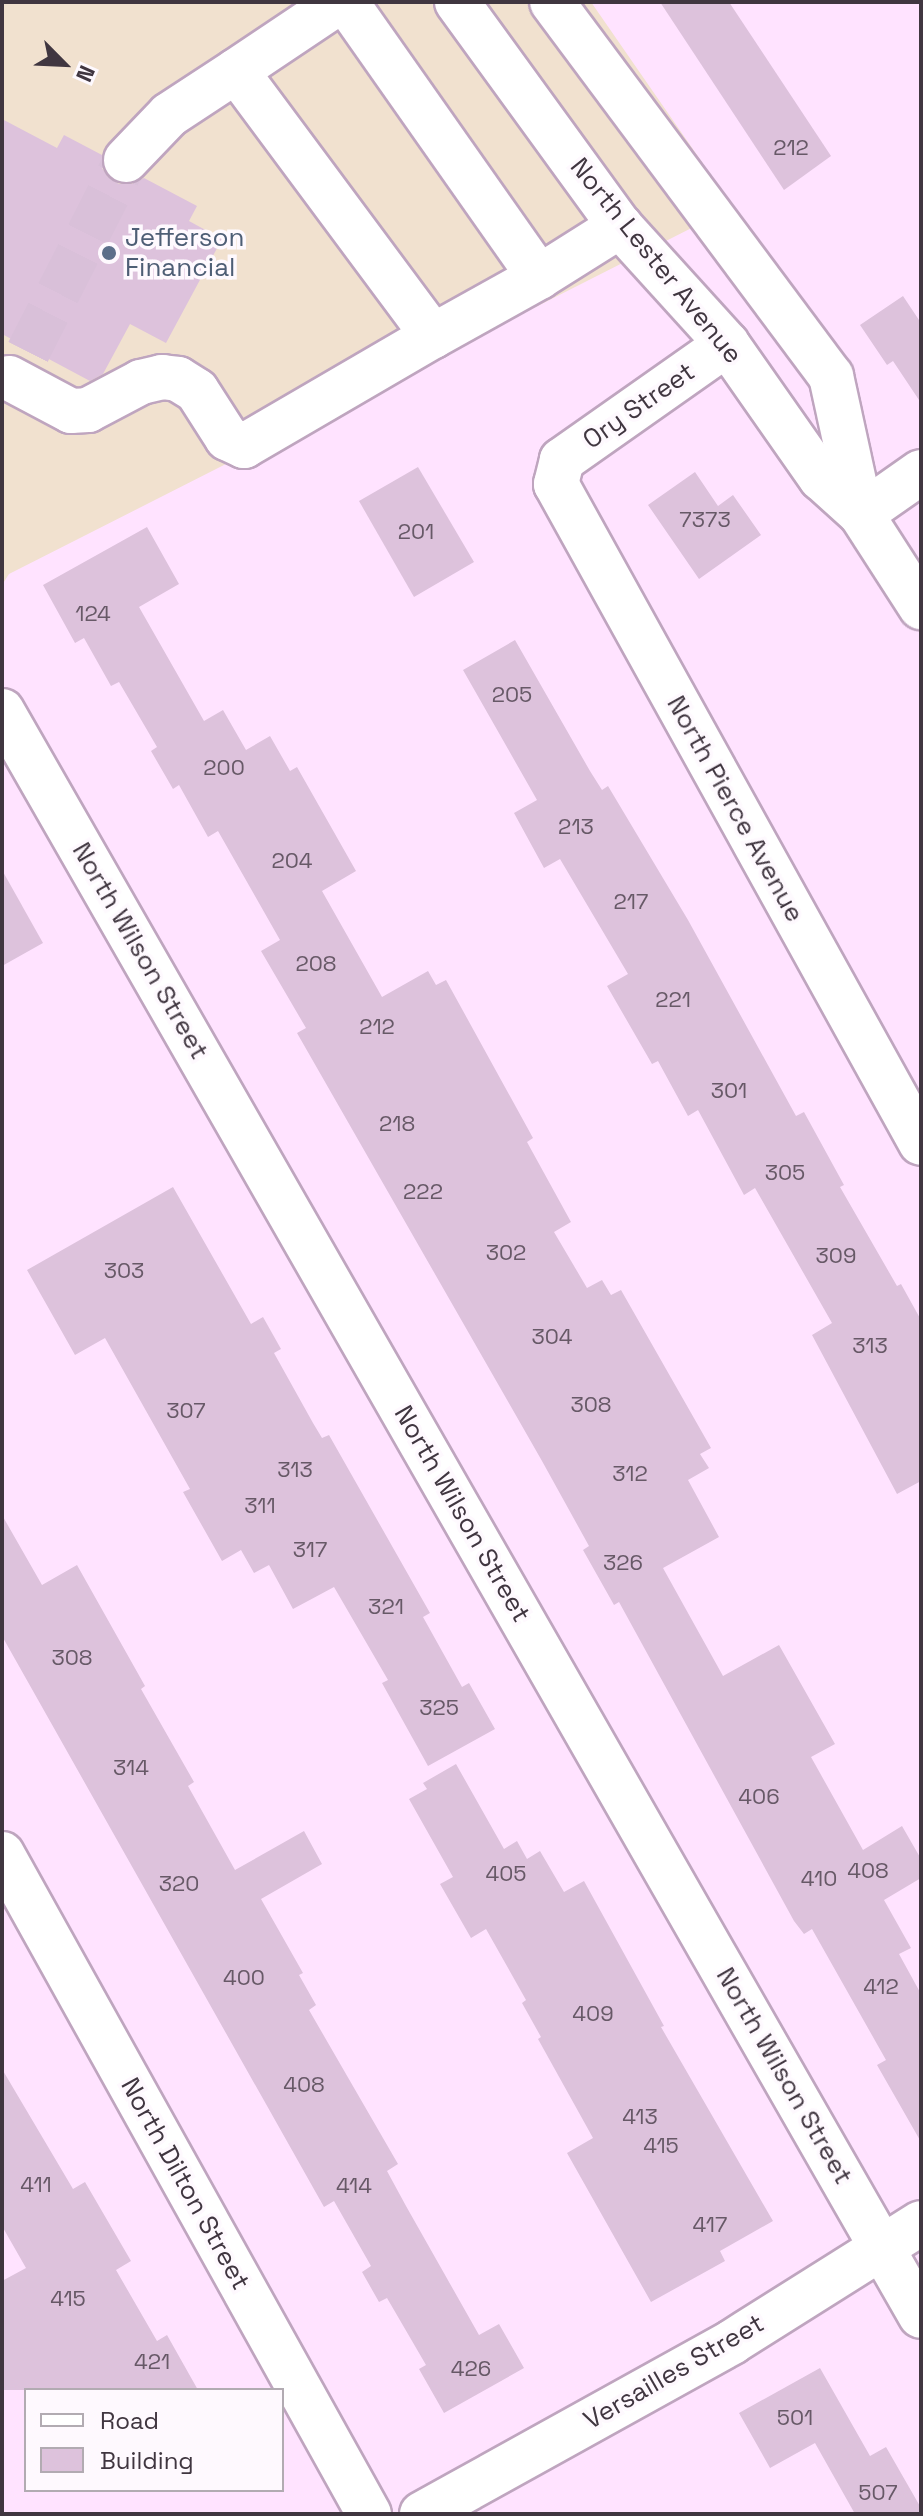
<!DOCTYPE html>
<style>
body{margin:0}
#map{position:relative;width:923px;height:2516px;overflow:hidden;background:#ffe3ff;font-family:"Space Grotesk",sans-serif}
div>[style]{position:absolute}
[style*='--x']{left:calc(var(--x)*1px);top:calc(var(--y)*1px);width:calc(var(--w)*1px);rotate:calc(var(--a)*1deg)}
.commercial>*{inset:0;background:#f1e1cf}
.building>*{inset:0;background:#ddc2dc}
.minor-tunnel>*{height:44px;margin-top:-22px;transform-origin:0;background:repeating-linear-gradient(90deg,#d9c0d9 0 44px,transparent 0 66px)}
.roads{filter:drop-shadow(2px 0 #bfa5bf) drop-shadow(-2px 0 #bfa5bf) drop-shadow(0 2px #bfa5bf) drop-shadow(0 -2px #bfa5bf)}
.minor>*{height:44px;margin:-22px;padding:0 22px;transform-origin:22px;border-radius:22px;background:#fff}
.dots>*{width:22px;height:22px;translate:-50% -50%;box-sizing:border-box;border:4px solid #fef9fe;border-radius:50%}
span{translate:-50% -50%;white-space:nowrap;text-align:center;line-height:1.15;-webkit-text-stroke:7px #fef9fe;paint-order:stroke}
.number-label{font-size:22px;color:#675967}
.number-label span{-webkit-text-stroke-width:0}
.service-label{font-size:26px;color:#4e5e75}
.left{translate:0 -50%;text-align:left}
.street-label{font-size:26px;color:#403640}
.frame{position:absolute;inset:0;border:4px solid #403640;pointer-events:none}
.legend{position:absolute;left:24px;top:2388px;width:260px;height:104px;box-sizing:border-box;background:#fef9fe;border:2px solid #b2abb2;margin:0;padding:10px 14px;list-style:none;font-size:24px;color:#403640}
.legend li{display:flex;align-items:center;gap:16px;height:40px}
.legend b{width:40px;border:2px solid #b2abb2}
.north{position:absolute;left:24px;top:24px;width:80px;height:80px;-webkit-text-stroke:6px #fef9fe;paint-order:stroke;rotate:114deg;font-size:22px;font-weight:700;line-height:32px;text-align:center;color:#403640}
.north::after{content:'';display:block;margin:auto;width:28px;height:36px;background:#403640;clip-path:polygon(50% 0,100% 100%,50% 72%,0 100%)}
</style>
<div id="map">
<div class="commercial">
<i style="clip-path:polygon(2px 2px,591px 2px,733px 207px,9px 574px,2px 585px)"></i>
</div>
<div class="building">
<i style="clip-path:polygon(660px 2px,729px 2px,831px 156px,784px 190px)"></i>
<i style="clip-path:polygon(2px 119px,57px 148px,64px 135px,102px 155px,102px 168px,108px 177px,119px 184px,132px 184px,144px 178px,197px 206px,189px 221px,222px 239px,166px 343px,130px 324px,103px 374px,90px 381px,2px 334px)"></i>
<i style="clip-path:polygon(903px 296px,921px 323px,921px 403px,893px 361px,887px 365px,860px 325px)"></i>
<i style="clip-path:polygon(418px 467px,474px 562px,414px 597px,359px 501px)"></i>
<i style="clip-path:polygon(695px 472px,718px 506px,733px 495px,761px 535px,699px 579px,648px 505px)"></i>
<i style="clip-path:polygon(147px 527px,179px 584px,139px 607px,204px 721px,223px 710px,246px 750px,270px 736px,290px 771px,297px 767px,356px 871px,322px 891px,382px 997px,428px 971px,436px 985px,446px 980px,533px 1138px,527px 1142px,571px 1222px,554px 1232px,587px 1288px,602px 1280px,611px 1295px,621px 1290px,711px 1448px,700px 1454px,709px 1468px,688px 1480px,719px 1537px,663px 1568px,723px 1676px,779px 1645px,835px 1744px,811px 1757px,863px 1850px,902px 1826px,921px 1859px,921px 1878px,884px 1900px,911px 1948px,899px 1954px,921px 1994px,921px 2142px,877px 2065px,886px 2060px,812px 1929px,804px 1934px,794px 1921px,619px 1602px,614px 1605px,583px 1550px,589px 1546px,542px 1461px,297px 1033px,306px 1028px,261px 951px,280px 940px,218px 831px,208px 837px,179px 785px,173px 789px,151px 751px,157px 747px,119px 682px,111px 686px,84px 638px,75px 643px,43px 585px)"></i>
<i style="clip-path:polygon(515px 640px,590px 771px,602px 790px,608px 786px,688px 920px,796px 1116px,804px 1112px,844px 1185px,840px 1187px,897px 1286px,901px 1284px,921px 1320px,921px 1481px,897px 1494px,812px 1335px,832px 1323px,755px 1188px,744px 1195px,698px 1110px,688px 1116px,658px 1061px,652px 1064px,607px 986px,628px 974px,560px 859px,544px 868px,514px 813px,537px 800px,463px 670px)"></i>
<i style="clip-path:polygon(2px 870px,43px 943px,2px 966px)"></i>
<i style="clip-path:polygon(173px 1187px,251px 1324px,263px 1317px,281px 1349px,274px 1353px,313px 1423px,322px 1438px,329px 1435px,430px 1613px,423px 1617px,462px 1687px,469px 1683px,495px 1729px,428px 1766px,382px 1683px,388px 1680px,334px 1587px,293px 1609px,269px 1565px,254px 1573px,241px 1550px,222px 1561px,183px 1492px,190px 1489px,105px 1338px,75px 1355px,27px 1270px)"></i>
<i style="clip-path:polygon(2px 1515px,42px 1585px,77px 1565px,145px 1686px,141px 1689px,194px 1782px,188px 1786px,235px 1870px,304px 1831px,322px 1864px,261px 1899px,303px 1973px,299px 1975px,316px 2005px,309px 2010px,398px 2164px,387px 2171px,406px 2206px,479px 2335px,499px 2324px,524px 2368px,444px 2413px,419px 2369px,426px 2365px,387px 2298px,379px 2302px,362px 2272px,371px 2266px,334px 2201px,324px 2207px,2px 1636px)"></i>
<i style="clip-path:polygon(456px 1764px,504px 1849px,517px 1841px,527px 1859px,540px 1851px,564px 1892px,584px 1881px,664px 2026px,661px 2027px,773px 2221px,720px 2251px,725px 2261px,651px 2302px,567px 2153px,593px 2138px,538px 2039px,541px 2037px,522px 2003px,526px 2000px,486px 1929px,471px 1938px,440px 1884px,453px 1877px,409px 1799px,427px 1789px,423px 1783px)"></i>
<i style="clip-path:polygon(2px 2069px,73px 2189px,85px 2182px,131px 2261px,116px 2270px,157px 2341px,167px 2335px,198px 2390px,2px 2390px,2px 2281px,26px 2268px,2px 2226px)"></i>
<i style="clip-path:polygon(820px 2368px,870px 2456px,886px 2447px,921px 2508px,921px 2514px,855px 2514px,815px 2443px,770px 2468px,739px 2413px)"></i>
</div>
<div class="minor-tunnel">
<i style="--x:28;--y:352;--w:216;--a:-63"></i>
</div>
<div class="roads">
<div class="minor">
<i style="--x:346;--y:2;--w:336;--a:54.9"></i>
<i style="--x:539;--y:277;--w:96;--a:-32.2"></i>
<i style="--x:457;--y:2;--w:277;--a:54"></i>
<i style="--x:620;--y:226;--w:159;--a:47.8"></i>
<i style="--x:727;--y:344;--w:164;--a:55"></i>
<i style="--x:821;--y:478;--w:54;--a:42"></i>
<i style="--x:861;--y:514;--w:111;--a:57.2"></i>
<i style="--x:552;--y:2;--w:467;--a:53.3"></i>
<i style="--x:831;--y:376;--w:141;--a:77.7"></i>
<i style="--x:126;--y:160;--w:62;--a:-46.3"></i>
<i style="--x:169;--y:115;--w:80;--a:-33.3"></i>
<i style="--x:433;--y:336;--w:121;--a:-29.1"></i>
<i style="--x:727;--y:344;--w:202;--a:144.9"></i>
<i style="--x:562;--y:460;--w:25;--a:104"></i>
<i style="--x:556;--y:484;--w:753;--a:61.02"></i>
<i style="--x:9;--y:378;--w:70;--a:28"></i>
<i style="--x:71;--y:411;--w:17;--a:-3"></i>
<i style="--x:88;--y:410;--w:60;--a:-27.8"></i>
<i style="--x:141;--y:382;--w:22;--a:-13"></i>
<i style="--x:162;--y:377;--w:16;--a:7"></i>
<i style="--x:178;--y:379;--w:22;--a:32"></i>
<i style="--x:197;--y:391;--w:56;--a:57.4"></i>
<i style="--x:227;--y:438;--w:19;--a:25"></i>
<i style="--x:244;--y:446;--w:219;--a:-30.2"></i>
<i style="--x:433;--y:336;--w:330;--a:-126.6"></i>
<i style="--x:236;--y:71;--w:124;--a:-33.8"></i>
<i style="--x:861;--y:514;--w:73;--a:-35"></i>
<i style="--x:2;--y:711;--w:1849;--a:60.21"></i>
<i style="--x:2;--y:1854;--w:755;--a:60.92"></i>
<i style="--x:422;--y:2514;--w:355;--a:-29"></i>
<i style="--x:732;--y:2342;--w:223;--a:-32.2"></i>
</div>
</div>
<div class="dots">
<i style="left:109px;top:253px;background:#5c6f8a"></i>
</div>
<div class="number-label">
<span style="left:791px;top:148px">212</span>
<span style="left:705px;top:520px">7373</span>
<span style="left:416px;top:532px">201</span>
<span style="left:93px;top:614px">124</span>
<span style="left:512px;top:695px">205</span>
<span style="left:224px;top:768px">200</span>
<span style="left:576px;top:827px">213</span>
<span style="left:292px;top:861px">204</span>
<span style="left:631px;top:902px">217</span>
<span style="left:316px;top:964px">208</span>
<span style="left:673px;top:1000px">221</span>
<span style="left:377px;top:1027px">212</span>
<span style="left:729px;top:1091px">301</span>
<span style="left:397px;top:1124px">218</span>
<span style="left:785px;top:1173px">305</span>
<span style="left:423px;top:1192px">222</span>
<span style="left:506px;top:1253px">302</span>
<span style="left:836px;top:1256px">309</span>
<span style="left:124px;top:1271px">303</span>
<span style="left:552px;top:1337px">304</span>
<span style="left:870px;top:1346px">313</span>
<span style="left:591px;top:1405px">308</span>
<span style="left:186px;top:1411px">307</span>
<span style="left:295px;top:1470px">313</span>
<span style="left:630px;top:1474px">312</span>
<span style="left:260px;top:1506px">311</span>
<span style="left:310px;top:1550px">317</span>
<span style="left:623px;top:1563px">326</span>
<span style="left:386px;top:1607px">321</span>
<span style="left:72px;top:1658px">308</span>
<span style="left:439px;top:1708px">325</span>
<span style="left:131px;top:1768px">314</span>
<span style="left:759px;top:1797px">406</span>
<span style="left:868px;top:1871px">408</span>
<span style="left:506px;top:1874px">405</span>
<span style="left:819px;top:1879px">410</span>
<span style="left:179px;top:1884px">320</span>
<span style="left:244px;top:1978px">400</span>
<span style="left:881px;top:1987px">412</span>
<span style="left:593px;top:2014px">409</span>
<span style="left:304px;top:2085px">408</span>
<span style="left:640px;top:2117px">413</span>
<span style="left:661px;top:2146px">415</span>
<span style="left:36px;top:2185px">411</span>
<span style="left:354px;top:2186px">414</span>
<span style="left:710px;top:2225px">417</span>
<span style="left:68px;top:2299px">415</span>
<span style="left:152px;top:2362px">421</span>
<span style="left:471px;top:2369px">426</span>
<span style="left:795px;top:2418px">501</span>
<span style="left:878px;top:2493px">507</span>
</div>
<div class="service-label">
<span class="left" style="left:125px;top:253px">Jefferson<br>Financial</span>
</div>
<div class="street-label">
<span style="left:656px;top:261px;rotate:51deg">North Lester Avenue</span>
<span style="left:639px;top:406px;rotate:-35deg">Ory Street</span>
<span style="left:735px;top:809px;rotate:61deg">North Pierce Avenue</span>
<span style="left:140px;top:951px;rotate:60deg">North Wilson Street</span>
<span style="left:462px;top:1514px;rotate:60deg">North Wilson Street</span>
<span style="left:784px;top:2076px;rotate:60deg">North Wilson Street</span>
<span style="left:185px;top:2184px;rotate:61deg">North Dilton Street</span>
<span style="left:674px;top:2372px;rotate:-30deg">Versailles Street</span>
</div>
<div class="frame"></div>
<ul class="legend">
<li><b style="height:10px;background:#fff"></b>Road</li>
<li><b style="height:22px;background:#ddc2dc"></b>Building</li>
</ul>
<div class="north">N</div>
</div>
